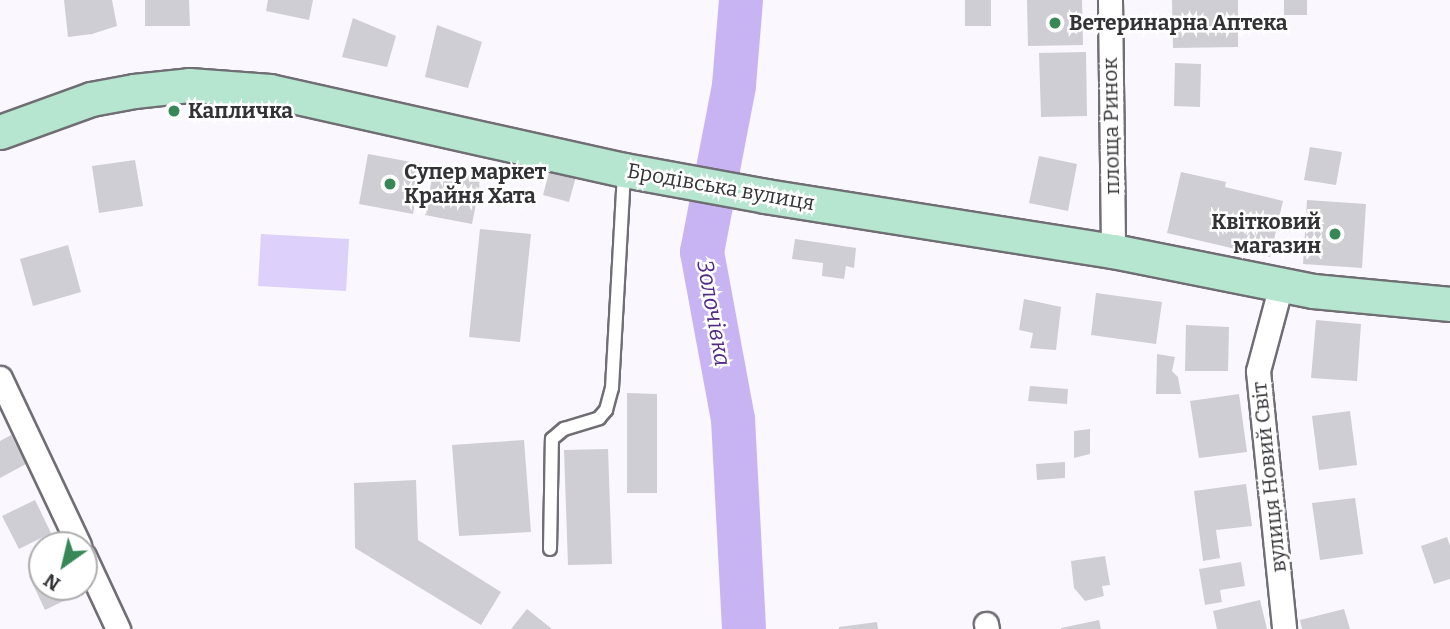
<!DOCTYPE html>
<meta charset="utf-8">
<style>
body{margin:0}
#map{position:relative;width:1450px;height:629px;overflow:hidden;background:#faf7ff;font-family:Bitter,serif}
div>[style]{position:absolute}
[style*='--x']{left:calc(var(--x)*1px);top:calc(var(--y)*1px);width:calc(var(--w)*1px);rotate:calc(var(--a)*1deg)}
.green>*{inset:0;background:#ddd0fa}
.river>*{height:44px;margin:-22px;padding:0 22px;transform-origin:22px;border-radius:22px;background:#c9b4f3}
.building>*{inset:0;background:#d0ced5}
.roads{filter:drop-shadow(2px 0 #706e75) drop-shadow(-2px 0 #706e75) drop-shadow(0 2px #706e75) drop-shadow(0 -2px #706e75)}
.lane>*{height:12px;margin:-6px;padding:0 6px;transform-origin:6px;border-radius:6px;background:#fff}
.street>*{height:23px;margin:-11.5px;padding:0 11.5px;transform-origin:11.5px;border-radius:11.5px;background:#fff}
.secondary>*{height:33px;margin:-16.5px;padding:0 16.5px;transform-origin:16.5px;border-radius:16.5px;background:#b6e6cf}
.dots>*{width:19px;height:19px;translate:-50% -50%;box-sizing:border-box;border:4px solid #fff;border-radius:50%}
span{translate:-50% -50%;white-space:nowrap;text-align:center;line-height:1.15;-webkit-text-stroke:5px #fff;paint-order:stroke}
.poi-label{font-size:21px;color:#333235;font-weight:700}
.left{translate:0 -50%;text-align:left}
.right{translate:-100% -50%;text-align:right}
.street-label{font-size:21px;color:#333235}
.water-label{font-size:23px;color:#512b84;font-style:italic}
.north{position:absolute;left:28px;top:531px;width:70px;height:70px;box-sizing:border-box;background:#fff;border:2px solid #adadae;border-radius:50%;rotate:214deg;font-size:19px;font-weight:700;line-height:28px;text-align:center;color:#333235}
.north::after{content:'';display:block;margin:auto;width:24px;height:32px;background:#388757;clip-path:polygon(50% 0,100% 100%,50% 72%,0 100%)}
</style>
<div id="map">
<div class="green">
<i style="clip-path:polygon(261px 234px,349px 239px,346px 291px,258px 286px)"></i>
</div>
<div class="river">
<i style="--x:741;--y:0;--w:86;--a:94.7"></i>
<i style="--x:734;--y:86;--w:169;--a:100.9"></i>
<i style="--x:702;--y:252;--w:170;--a:79.5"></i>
<i style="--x:733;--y:419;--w:210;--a:87"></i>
</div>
<div class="building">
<i style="clip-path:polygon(64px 0,112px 0,117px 26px,92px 34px,68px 37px)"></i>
<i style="clip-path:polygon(145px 0,189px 0,190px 26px,145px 26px)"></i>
<i style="clip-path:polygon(268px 0,313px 0,309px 20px,266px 11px)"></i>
<i style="clip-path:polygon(965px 0,991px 0,991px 26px,965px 26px)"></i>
<i style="clip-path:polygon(1027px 0,1082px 0,1083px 45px,1028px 46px)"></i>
<i style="clip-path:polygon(1172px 0,1238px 0,1238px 47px,1173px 48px)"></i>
<i style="clip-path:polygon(1284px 0,1307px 0,1307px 15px,1284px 15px)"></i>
<i style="clip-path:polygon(353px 18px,396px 36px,387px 67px,342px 57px)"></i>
<i style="clip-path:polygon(437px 25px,482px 42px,468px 88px,425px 77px)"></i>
<i style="clip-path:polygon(1086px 52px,1087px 116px,1041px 117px,1039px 53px)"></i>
<i style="clip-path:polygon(1175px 63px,1201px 64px,1200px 107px,1174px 106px)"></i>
<i style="clip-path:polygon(1310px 147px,1342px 152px,1336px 185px,1304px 180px)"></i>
<i style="clip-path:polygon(368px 154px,422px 164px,413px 214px,359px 204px)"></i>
<i style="clip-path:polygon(1039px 156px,1077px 164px,1068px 211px,1029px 203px)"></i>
<i style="clip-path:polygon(135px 160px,143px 206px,99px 213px,92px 166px)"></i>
<i style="clip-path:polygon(551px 165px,577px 173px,569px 202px,543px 195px)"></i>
<i style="clip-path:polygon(434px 168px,481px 178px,472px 224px,425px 215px)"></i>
<i style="clip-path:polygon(1181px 172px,1226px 182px,1225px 187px,1283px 201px,1270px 257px,1167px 233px)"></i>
<i style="clip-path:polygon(1307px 200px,1366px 204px,1362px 268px,1303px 264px)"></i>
<i style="clip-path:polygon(480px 229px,531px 234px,520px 342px,469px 337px)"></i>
<i style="clip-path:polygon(795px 239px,856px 248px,854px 268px,846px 266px,844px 279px,822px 276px,823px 263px,792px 259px)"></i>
<i style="clip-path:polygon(68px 245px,81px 292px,33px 306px,20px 259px)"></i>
<i style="clip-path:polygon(1096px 293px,1162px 302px,1156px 344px,1091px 335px)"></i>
<i style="clip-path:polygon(1024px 299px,1061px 307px,1056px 350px,1030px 348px,1033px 333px,1019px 330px)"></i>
<i style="clip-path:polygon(1316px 320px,1361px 324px,1357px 381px,1311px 378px)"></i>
<i style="clip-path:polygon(1186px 325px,1229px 327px,1228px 371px,1185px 371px)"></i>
<i style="clip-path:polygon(1157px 354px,1175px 357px,1172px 371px,1178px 377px,1181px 394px,1156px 394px)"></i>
<i style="clip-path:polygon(1030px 386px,1068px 389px,1067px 404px,1028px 401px)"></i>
<i style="clip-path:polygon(627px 393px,657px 394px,657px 493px,627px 493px)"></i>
<i style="clip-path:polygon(1239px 394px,1247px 452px,1199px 458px,1190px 401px)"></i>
<i style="clip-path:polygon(1350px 411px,1357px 465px,1319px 470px,1312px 416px)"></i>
<i style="clip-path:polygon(1090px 429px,1090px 454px,1074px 458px,1074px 431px)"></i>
<i style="clip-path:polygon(11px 435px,26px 464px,0 478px,0 441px)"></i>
<i style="clip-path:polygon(524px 440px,531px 532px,459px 536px,452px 445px)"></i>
<i style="clip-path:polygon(608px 449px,612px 564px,568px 565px,564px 450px)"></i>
<i style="clip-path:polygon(1065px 462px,1065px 478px,1037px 480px,1036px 464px)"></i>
<i style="clip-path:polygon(416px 480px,418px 540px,501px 592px,481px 625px,355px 548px,354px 483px)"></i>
<i style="clip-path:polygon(1246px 484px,1252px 526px,1216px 530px,1220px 558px,1203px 561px,1194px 491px)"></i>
<i style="clip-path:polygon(1355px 498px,1363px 554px,1320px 560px,1312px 503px)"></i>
<i style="clip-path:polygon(35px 500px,51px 533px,19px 549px,2px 516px)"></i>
<i style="clip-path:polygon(1447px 537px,1450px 546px,1450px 579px,1434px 584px,1421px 546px)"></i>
<i style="clip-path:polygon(1105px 556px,1110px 585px,1102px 586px,1104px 596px,1085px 601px,1074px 588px,1071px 561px)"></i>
<i style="clip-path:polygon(1241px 562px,1245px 586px,1220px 590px,1222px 602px,1205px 605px,1199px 569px)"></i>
<i style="clip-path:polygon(42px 570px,42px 587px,77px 587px,80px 593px,45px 610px,29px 576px)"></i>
<i style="clip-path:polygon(1260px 600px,1267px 629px,1217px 629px,1213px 611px)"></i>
<i style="clip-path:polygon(527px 609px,552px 629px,511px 629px)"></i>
<i style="clip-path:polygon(1344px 609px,1350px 629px,1302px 629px,1300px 620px)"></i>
<i style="clip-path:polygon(1099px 620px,1101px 629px,1061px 629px,1061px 628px)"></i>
<i style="clip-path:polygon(877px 622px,878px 629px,839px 629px,839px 627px)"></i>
</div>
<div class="roads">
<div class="lane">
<i style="--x:550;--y:549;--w:110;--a:-89"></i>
<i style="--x:552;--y:439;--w:16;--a:-40"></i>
<i style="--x:564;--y:429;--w:37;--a:-17"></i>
<i style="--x:599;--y:418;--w:11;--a:-49"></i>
<i style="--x:606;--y:410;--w:23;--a:-75"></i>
<i style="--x:612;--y:388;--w:217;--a:-86.8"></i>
</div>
<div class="street">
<i style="--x:1110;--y:0;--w:251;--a:89.3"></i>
<i style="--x:1281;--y:285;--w:89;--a:105"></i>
<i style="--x:1258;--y:371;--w:259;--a:84.2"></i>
<i style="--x:0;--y:378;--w:185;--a:64.7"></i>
<i style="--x:84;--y:556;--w:81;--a:65"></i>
<i style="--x:986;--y:624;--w:5;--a:79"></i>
</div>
<div class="secondary">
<i style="--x:0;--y:132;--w:97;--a:-19.9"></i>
<i style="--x:91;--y:99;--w:44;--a:-10.5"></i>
<i style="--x:134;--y:91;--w:55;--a:-6.2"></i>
<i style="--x:189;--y:85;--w:81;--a:4.2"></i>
<i style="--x:270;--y:91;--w:363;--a:12.6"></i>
<i style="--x:624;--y:170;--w:143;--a:10.4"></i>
<i style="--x:765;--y:196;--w:352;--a:9"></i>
<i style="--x:1113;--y:251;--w:204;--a:11.3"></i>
<i style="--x:1313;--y:291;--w:138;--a:5.4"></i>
</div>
</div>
<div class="dots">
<i style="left:1055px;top:23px;background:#388757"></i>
<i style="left:174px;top:111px;background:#388757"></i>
<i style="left:390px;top:184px;background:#388757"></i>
<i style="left:1335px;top:234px;background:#388757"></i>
</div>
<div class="poi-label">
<span class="left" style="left:1069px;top:23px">Ветеринарна Аптека</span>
<span class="left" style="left:188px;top:111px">Капличка</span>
<span class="left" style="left:404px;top:184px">Супер маркет<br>Крайня Хата</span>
<span class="right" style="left:1321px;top:234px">Квітковий<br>магазин</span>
</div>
<div class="street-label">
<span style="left:1111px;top:126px;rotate:-91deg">площа Ринок</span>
<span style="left:721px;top:187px;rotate:10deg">Бродівська вулиця</span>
<span style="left:1269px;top:477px;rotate:-96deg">вулиця Новий Світ</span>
</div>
<div class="water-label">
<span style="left:714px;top:313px;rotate:80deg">Золочівка</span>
</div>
<div class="north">N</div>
</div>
